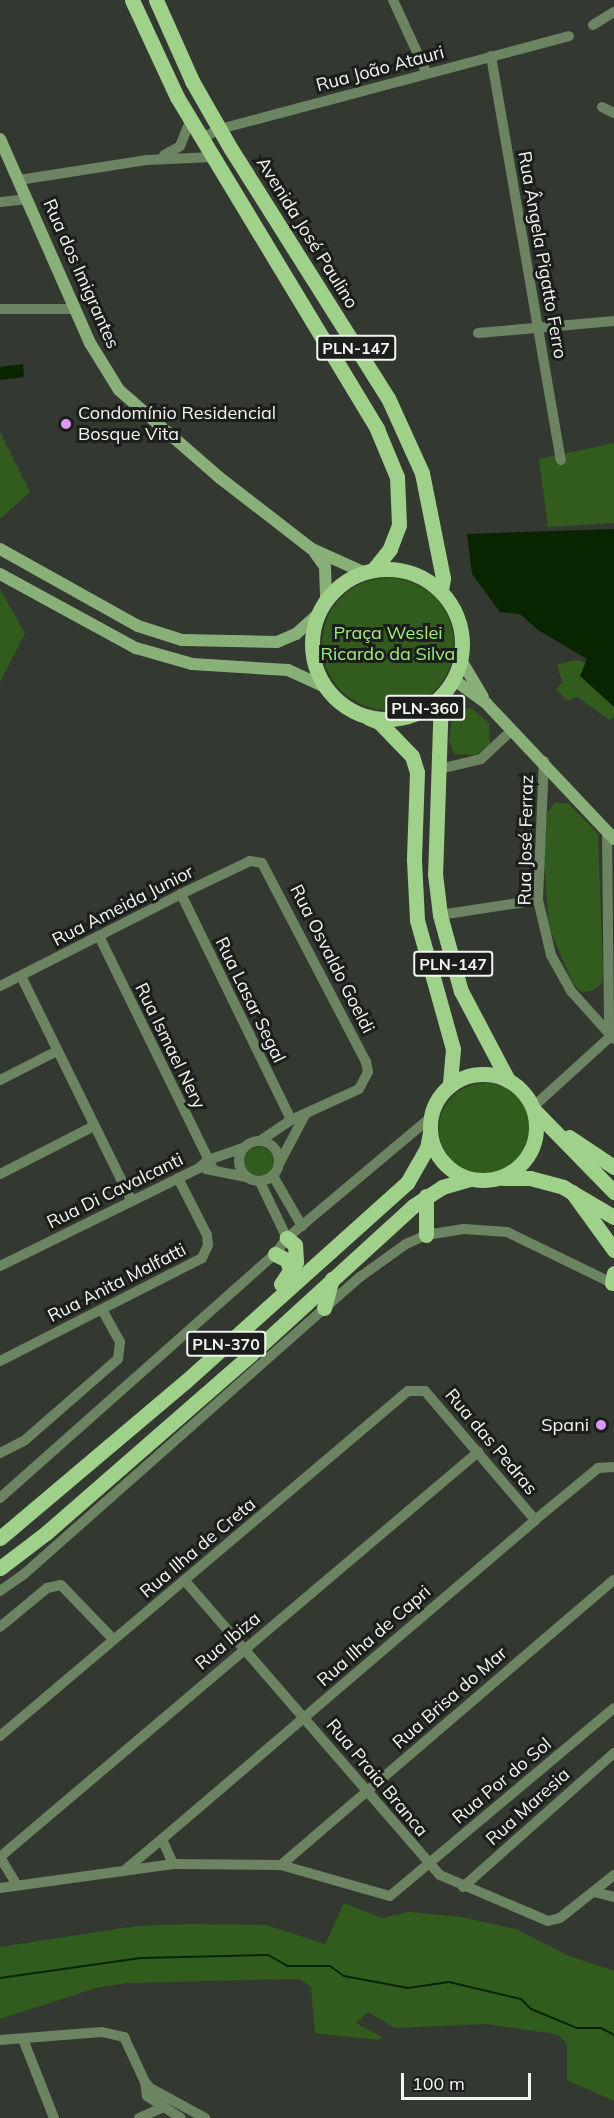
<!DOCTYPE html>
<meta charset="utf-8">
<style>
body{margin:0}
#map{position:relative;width:614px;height:2118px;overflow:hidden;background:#333830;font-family:Mulish,sans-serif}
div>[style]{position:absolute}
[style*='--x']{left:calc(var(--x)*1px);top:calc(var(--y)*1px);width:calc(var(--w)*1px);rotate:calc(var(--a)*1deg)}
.green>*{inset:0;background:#325c1d}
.round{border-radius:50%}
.water>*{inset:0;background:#092500}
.stream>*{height:2px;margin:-1px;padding:0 1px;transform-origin:1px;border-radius:1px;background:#092500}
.street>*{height:10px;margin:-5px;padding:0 5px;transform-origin:5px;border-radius:5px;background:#6c8462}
.street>.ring{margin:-5px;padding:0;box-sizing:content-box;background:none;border:10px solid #6c8462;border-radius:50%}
.secondary>*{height:12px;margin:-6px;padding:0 6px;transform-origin:6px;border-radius:6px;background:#89b078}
.primary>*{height:15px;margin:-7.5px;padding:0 7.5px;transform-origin:7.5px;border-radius:7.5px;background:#9fd18a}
.primary>.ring{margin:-7.5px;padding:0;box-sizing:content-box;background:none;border:15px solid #9fd18a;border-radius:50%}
.dots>*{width:16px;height:16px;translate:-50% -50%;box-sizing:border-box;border:3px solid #1c1e1b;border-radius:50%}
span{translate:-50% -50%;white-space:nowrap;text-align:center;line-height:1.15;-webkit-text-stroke:6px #1c1e1b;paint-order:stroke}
.shield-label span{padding:2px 4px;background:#1c1e1b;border:2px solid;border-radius:4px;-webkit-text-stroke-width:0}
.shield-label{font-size:16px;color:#f2f6f1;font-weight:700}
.street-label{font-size:18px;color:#f2f6f1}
.poi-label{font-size:18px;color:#f2f6f1}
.left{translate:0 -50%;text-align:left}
.right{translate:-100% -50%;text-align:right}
.park-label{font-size:18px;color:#a1ec7f}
.scale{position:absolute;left:401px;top:2073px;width:130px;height:27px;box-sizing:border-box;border:3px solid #f2f6f1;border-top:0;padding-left:8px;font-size:18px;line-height:21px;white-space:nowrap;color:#f2f6f1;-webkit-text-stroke:4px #1c1e1b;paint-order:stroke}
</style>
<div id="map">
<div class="green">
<i style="clip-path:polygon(0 432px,30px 492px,0 519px)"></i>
<i style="clip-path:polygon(614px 443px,614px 523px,548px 527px,539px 459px)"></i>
<i class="round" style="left:322px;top:578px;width:132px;height:132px"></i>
<i style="clip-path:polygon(0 589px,25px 633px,0 682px)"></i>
<i style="clip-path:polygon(577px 660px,586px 663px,614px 698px,614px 717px,610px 720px,577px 697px,567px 701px,556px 689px,562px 682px,557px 664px)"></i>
<i style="clip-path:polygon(471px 708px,489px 723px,490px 744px,476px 755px,454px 754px,449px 740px,452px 718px,458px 710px)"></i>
<i style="clip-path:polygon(555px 803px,568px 803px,598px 834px,603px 974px,602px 983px,592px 991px,581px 992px,573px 984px,549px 927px,544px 864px,547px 812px)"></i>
<i class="round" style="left:439px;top:1083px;width:92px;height:92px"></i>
<i class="round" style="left:244px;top:1147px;width:30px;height:30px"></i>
<i style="clip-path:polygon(344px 1903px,382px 1918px,409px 1912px,461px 1917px,516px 1929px,567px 1955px,614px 1971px,614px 2101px,567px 2080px,567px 2045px,560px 2036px,549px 2033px,486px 2024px,395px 2028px,368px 2012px,356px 2023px,382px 2037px,379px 2040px,315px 2033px,311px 1987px,300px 1979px,127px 1983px,96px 1988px,0 2019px,0 1947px,136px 1926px,188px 1924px,266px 1925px,325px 1944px)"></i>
</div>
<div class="water">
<i style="clip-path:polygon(23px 364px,24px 377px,0 380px,0 367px)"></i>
<i style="clip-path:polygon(614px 529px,614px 707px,580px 676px,587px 659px,538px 630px,520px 614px,500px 612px,472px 574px,467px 534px)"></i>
</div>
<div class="stream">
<i style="--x:0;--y:1978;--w:142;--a:-8.1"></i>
<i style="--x:141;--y:1958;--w:127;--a:-1.4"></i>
<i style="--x:268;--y:1955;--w:23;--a:29"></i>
<i style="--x:288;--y:1966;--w:42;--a:0"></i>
<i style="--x:330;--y:1966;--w:17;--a:36"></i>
<i style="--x:344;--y:1976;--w:65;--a:10.6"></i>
<i style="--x:408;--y:1988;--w:41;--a:-8.3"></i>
<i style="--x:449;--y:1982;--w:74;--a:13.3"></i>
<i style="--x:521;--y:1999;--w:14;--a:45"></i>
<i style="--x:531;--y:2009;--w:50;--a:22.4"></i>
<i style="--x:577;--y:2028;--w:24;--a:0"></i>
<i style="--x:601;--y:2028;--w:15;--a:28"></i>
</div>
<div class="street">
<i style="--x:393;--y:0;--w:81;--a:65.3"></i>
<i style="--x:593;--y:25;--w:25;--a:-32"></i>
<i style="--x:491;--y:56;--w:410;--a:80.2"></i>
<i style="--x:602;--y:107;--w:13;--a:27"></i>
<i style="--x:202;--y:138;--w:20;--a:-27"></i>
<i style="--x:220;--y:129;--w:361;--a:-14.9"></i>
<i style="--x:164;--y:155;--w:18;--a:-29"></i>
<i style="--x:180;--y:146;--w:29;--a:-68"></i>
<i style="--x:19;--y:180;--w:130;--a:-8.9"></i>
<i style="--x:147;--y:160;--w:66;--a:-2.6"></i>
<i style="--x:0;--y:202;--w:27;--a:-6"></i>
<i style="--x:0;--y:309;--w:75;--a:0"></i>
<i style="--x:478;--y:333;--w:137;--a:-5"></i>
<i style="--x:544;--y:761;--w:139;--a:92.5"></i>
<i style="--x:538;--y:900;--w:57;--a:76.7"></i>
<i style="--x:551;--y:955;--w:41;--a:60.9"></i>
<i style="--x:571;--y:991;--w:64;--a:48.1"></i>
<i style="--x:440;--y:769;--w:42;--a:-13.7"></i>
<i style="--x:481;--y:759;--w:41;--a:-43"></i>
<i style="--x:607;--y:832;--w:198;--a:89.4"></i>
<i style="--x:181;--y:894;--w:251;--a:64"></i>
<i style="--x:440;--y:915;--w:99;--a:-8.7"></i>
<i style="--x:99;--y:936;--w:259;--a:63.9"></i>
<i style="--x:21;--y:976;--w:250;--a:63.8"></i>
<i style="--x:0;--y:986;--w:203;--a:-26.9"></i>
<i style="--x:181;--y:894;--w:76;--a:-25.6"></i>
<i style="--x:250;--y:861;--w:12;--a:9"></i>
<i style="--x:262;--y:863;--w:225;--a:62.4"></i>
<i style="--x:366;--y:1062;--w:10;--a:79"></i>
<i style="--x:368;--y:1072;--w:19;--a:118"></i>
<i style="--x:359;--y:1089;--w:75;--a:155.5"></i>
<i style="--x:291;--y:1120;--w:37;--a:146"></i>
<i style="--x:0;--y:1080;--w:62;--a:-27"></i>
<i style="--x:533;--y:1107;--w:105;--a:-42.3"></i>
<i class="ring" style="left:239px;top:1141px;width:30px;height:30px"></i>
<i style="--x:280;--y:1162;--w:53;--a:-62"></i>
<i style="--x:206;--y:1169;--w:41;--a:11.3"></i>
<i style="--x:0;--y:1174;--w:106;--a:-27.1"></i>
<i style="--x:273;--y:1176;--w:58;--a:59.9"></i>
<i style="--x:260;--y:1182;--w:62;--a:64.3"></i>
<i style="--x:0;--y:1266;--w:222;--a:-26.2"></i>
<i style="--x:199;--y:1168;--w:12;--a:-42"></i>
<i style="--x:208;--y:1160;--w:37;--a:-19"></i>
<i style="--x:0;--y:1361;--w:227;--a:-27"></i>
<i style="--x:202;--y:1258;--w:14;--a:-65"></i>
<i style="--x:208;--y:1245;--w:10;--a:-96"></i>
<i style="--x:207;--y:1235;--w:64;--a:-117"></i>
<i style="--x:0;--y:1453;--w:28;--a:-27"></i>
<i style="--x:25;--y:1440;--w:123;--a:-41.1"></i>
<i style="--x:118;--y:1359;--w:17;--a:-83"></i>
<i style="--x:120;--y:1342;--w:37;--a:-119"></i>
<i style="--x:0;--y:1498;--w:368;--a:-41.6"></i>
<i style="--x:275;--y:1254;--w:20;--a:-53"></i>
<i style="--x:287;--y:1238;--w:188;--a:-40"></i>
<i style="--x:186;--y:1582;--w:388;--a:49.1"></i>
<i style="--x:440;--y:1875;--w:117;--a:23.1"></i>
<i style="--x:548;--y:1921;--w:12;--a:-14"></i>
<i style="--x:560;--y:1918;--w:69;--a:-38.5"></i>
<i style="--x:0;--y:1591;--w:28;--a:-35"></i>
<i style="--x:23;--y:1575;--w:450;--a:-41.5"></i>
<i style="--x:360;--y:1277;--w:57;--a:-35.7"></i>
<i style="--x:406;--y:1244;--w:22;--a:-24"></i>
<i style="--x:426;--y:1235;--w:38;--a:-9"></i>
<i style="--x:464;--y:1229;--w:43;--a:4"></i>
<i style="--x:507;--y:1232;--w:119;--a:25.9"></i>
<i style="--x:0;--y:1627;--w:61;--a:-39.7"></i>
<i style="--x:47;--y:1588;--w:14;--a:-12"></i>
<i style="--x:61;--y:1585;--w:75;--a:46.1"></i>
<i style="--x:0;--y:1736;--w:534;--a:-40.22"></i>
<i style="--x:408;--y:1391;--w:17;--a:0"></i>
<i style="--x:425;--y:1391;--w:170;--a:49.5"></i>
<i style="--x:162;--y:1839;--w:491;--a:-40.5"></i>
<i style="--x:535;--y:1520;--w:82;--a:-39.5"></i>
<i style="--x:598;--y:1468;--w:16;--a:-4"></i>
<i style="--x:0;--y:1857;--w:627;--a:-40.27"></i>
<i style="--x:0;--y:1857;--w:33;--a:59"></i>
<i style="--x:281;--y:1865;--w:438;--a:-40.6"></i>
<i style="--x:126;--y:1869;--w:47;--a:-39.8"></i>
<i style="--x:162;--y:1839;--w:27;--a:66"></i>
<i style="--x:463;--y:1887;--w:202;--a:-41.6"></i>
<i style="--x:0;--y:1888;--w:175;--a:-7.9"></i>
<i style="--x:173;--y:1864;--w:108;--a:0.5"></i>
<i style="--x:281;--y:1865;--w:113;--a:15.9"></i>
<i style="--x:390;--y:1896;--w:292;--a:-40"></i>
<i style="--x:594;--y:1892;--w:21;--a:14"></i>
<i style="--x:23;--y:2039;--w:85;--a:68.6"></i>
<i style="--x:0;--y:2040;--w:102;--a:-4.5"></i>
<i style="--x:102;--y:2032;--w:23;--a:13"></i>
<i style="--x:124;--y:2037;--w:50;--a:65"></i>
<i style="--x:145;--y:2082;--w:14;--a:82"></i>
<i style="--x:147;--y:2096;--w:40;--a:32.9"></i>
<i style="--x:145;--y:2082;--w:8;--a:50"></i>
<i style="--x:150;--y:2088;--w:63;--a:28.6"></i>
<i style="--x:139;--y:2118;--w:27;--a:-24"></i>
</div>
<div class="secondary">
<i style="--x:0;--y:139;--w:223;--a:66.2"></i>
<i style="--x:90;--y:343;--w:55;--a:58.3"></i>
<i style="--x:119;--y:390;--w:134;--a:41.1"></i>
<i style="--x:220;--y:478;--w:116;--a:37.7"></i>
<i style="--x:312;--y:549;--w:56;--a:24.3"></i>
<i style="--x:0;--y:549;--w:158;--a:29.2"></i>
<i style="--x:138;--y:626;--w:46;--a:17.7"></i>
<i style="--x:182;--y:640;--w:95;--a:1.2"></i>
<i style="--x:277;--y:642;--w:21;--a:-23"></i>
<i style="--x:296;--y:634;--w:27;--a:-42"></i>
<i style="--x:315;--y:553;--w:17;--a:54"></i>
<i style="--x:325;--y:567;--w:31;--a:88"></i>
<i style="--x:0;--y:574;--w:155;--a:28.6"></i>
<i style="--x:136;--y:648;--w:58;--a:15.9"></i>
<i style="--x:192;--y:664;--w:96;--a:3.6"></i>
<i style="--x:288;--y:670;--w:41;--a:24.7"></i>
<i style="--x:461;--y:660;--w:43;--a:59.3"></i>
<i style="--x:453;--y:679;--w:41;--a:36"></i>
<i style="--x:486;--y:703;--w:187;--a:46.7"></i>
</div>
<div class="primary">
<i style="--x:132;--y:0;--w:107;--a:65.1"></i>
<i style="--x:177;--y:97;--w:388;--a:58.9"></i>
<i style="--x:377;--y:429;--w:52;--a:67.4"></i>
<i style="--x:397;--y:477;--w:48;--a:87.6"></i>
<i style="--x:399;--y:525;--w:26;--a:111"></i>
<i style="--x:390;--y:549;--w:26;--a:129"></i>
<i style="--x:156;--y:0;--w:89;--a:66"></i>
<i style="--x:192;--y:81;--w:78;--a:60.2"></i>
<i style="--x:231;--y:149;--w:294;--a:57.8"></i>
<i style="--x:388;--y:398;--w:82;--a:65.6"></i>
<i style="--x:422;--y:473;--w:107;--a:78.7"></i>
<i style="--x:443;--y:578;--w:13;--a:99"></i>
<i class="ring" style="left:312px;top:569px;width:135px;height:135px"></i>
<i style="--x:441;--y:696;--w:178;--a:91.9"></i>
<i style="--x:435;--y:874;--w:41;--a:83"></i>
<i style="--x:440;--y:915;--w:79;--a:74.6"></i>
<i style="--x:461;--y:991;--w:101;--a:62.2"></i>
<i style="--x:369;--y:718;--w:11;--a:22"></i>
<i style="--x:379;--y:722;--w:47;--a:45.9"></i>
<i style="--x:412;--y:756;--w:17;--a:73"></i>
<i style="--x:417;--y:772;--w:88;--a:92"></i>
<i style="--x:414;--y:860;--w:60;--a:87.1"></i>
<i style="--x:417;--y:920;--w:134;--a:74.4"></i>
<i style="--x:453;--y:1049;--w:36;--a:95"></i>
<i class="ring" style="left:430px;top:1074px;width:91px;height:91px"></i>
<i style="--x:534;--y:1110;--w:115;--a:45.7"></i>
<i style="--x:569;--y:1137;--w:54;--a:33.7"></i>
<i style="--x:503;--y:1178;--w:27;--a:0"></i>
<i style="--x:530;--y:1178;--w:34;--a:15"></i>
<i style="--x:563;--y:1187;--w:59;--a:30.5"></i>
<i style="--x:572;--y:1192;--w:72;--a:54.1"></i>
<i style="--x:426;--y:1196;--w:39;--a:90"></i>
<i style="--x:275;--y:1254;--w:13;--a:27"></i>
<i style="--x:287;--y:1260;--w:14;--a:73"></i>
<i style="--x:612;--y:1283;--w:10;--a:-79"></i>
<i style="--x:281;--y:1284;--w:27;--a:-56"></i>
<i style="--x:296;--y:1262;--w:17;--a:-93"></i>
<i style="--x:295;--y:1245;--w:11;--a:-139"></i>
<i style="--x:324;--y:1308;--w:30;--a:-75"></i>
<i style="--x:0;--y:1538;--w:243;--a:-40.2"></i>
<i style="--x:186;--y:1381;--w:297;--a:-41.9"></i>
<i style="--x:407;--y:1183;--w:40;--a:-60.3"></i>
<i style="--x:427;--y:1148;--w:15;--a:-79"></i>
<i style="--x:0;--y:1568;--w:58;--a:-37.3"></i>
<i style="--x:46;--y:1533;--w:271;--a:-41.1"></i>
<i style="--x:250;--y:1355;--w:221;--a:-42.4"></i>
<i style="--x:413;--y:1206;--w:35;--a:-33"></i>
<i style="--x:442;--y:1187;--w:29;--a:-16"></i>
</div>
<div class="dots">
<i style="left:66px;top:424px;background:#dc99f5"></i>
<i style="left:601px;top:1425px;background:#dc99f5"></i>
</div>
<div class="shield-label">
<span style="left:356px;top:348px">PLN-147</span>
<span style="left:425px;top:708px">PLN-360</span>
<span style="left:453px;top:964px">PLN-147</span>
<span style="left:226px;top:1344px">PLN-370</span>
</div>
<div class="street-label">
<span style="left:380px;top:69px;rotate:-15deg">Rua João Atauri</span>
<span style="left:307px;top:233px;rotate:58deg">Avenida José Paulino</span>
<span style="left:542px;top:255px;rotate:80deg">Rua Ângela Pigatto Ferro</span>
<span style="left:81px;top:274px;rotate:66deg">Rua dos Imigrantes</span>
<span style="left:526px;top:840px;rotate:-89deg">Rua José Ferraz</span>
<span style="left:123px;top:906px;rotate:-27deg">Rua Ameida Junior</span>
<span style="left:332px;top:959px;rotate:63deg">Rua Osvaldo Goeldi</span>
<span style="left:250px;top:1000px;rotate:64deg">Rua Lasar Segal</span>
<span style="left:170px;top:1046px;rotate:64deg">Rua Ismael Nery</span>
<span style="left:115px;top:1191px;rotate:-26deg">Rua Di Cavalcanti</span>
<span style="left:117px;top:1283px;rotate:-27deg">Rua Anita Malfatti</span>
<span style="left:491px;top:1442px;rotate:50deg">Rua das Pedras</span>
<span style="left:198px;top:1548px;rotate:-40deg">Rua Ilha de Creta</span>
<span style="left:374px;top:1636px;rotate:-41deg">Rua Ilha de Capri</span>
<span style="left:228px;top:1641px;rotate:-40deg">Rua Ibiza</span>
<span style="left:450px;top:1698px;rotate:-41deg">Rua Brisa do Mar</span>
<span style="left:377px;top:1778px;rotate:50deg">Rua Praia Branca</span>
<span style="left:502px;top:1781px;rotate:-40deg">Rua Por do Sol</span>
<span style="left:528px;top:1807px;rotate:-42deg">Rua Maresia</span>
</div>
<div class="poi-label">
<span class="left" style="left:78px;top:424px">Condomínio Residencial<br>Bosque Vita</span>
<span class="right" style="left:589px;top:1425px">Spani</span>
</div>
<div class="park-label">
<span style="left:388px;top:644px">Praça Weslei<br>Ricardo da Silva</span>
</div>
<div class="scale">100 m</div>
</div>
